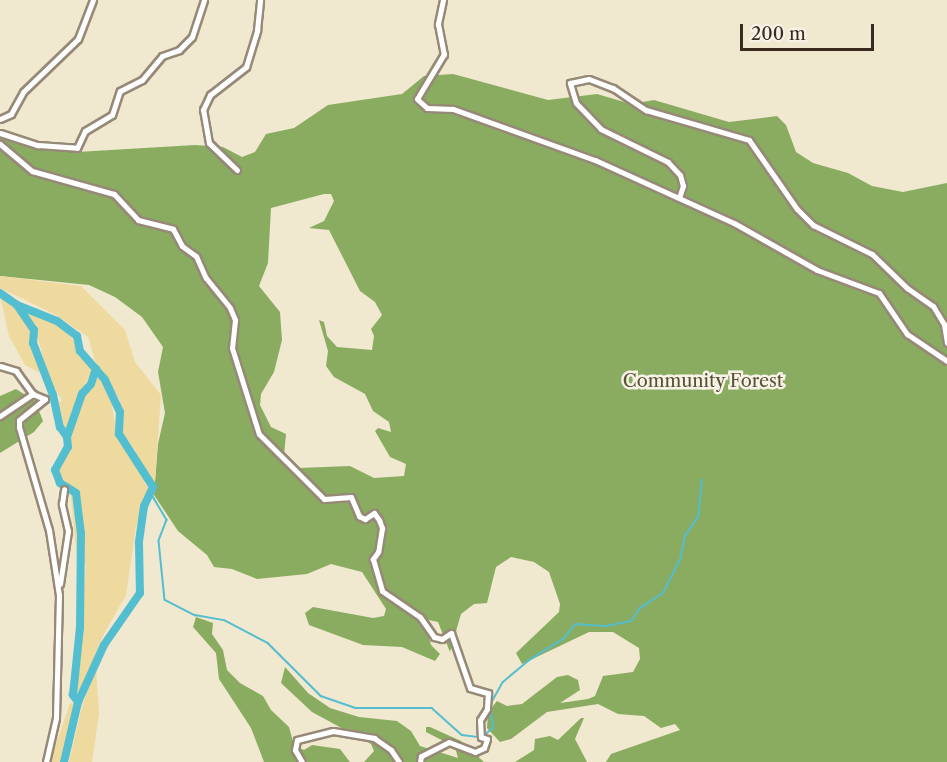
<!DOCTYPE html>
<style>
body{margin:0}
#map{position:relative;width:947px;height:762px;overflow:hidden;background:#f1e8d0;font-family:"Libre Caslon Text",serif}
div>[style]{position:absolute}
[style*='--x']{left:calc(var(--x)*1px);top:calc(var(--y)*1px);width:calc(var(--w)*1px);rotate:calc(var(--a)*1deg)}
.forest>*{inset:0;background:#8aac60}
.sand>*{inset:0;background:#eeda9e}
.stream>*{height:1.5px;margin:-0.75px;padding:0 0.75px;transform-origin:0.75px;border-radius:0.75px;background:#53becf}
.river>*{height:8px;margin:-4px;padding:0 4px;transform-origin:4px;border-radius:4px;background:#53becf}
.roads{filter:drop-shadow(2px 0 #968977) drop-shadow(-2px 0 #968977) drop-shadow(0 2px #968977) drop-shadow(0 -2px #968977)}
.street>*{height:5px;margin:-2.5px;padding:0 2.5px;transform-origin:2.5px;border-radius:2.5px;background:#fff}
span{translate:-50% -50%;white-space:nowrap;text-align:center;line-height:1.15;-webkit-text-stroke:5px #f7f3e8;paint-order:stroke}
.park-label{font-size:18px;color:#585132}
.scale{position:absolute;left:740px;top:24px;width:134px;height:27px;box-sizing:border-box;border:3px solid #3b2a1e;border-top:0;padding-left:8px;font-size:18px;line-height:21px;white-space:nowrap;color:#3b2a1e;-webkit-text-stroke:4px #f7f3e8;paint-order:stroke}
</style>
<div id="map">
<div class="forest">
<i style="clip-path:polygon(evenodd,453px 74px,548px 100px,597px 94px,631px 104px,654px 100px,729px 122px,777px 116px,786px 125px,796px 152px,813px 163px,848px 173px,872px 186px,903px 192px,947px 183px,947px 762px,606px 762px,611px 754px,680px 730px,675px 724px,661px 728px,644px 716px,618px 714px,598px 704px,547px 712px,511px 739px,500px 742px,487px 728px,488px 712px,497px 701px,507px 706px,522px 704px,557px 677px,568px 675px,578px 680px,580px 690px,560px 703px,588px 699px,595px 696px,603px 676px,633px 672px,640px 659px,639px 648px,613px 632px,589px 632px,522px 664px,516px 653px,559px 612px,560px 604px,549px 572px,534px 562px,511px 557px,496px 567px,487px 603px,474px 604px,461px 614px,450px 652px,438px 622px,424px 619px,431px 645px,440px 654px,435px 661px,402px 647px,363px 645px,309px 625px,305px 613px,313px 607px,373px 618px,384px 616px,386px 609px,362px 572px,331px 564px,307px 574px,257px 579px,232px 569px,214px 567px,207px 555px,178px 531px,154px 495px,158px 444px,165px 413px,158px 372px,163px 347px,142px 317px,115px 297px,89px 285px,0 276px,0 136px,33px 146px,77px 152px,195px 145px,223px 147px,242px 157px,255px 152px,266px 134px,294px 128px,328px 105px,402px 94px,424px 76px,453px 74px,324px 194px,331px 194px,334px 201px,324px 221px,309px 228px,329px 230px,360px 291px,375px 302px,382px 315px,371px 329px,374px 336px,372px 350px,337px 347px,327px 336px,324px 322px,319px 320px,328px 351px,326px 366px,334px 377px,365px 394px,373px 411px,389px 422px,391px 432px,378px 428px,375px 431px,390px 457px,406px 464px,404px 476px,374px 478px,350px 466px,299px 468px,284px 456px,286px 434px,271px 427px,260px 405px,261px 394px,274px 372px,282px 340px,280px 312px,259px 286px,268px 263px,271px 208px,324px 194px)"></i>
<i style="clip-path:polygon(16px 389px,35px 401px,43px 421px,34px 432px,0 453px,0 396px)"></i>
<i style="clip-path:polygon(196px 617px,213px 623px,212px 634px,223px 650px,227px 670px,240px 683px,263px 696px,271px 710px,289px 727px,294px 745px,304px 750px,312px 745px,340px 749px,350px 762px,264px 762px,251px 728px,219px 679px,216px 653px,193px 627px)"></i>
<i style="clip-path:polygon(285px 667px,308px 693px,330px 708px,359px 717px,397px 721px,411px 731px,420px 746px,458px 758px,455px 747px,426px 732px,426px 727px,430px 727px,461px 741px,484px 762px,364px 762px,374px 751px,371px 744px,312px 712px,281px 683px)"></i>
<i style="clip-path:polygon(581px 718px,584px 718px,575px 739px,587px 762px,515px 762px,534px 750px,535px 739px,550px 736px,558px 740px)"></i>
</div>
<div class="sand">
<i style="clip-path:polygon(0 276px,81px 286px,125px 330px,135px 362px,161px 395px,154px 495px,135px 450px,122px 434px,120px 400px,96px 364px,88px 337px,56px 315px,0 288px)"></i>
<i style="clip-path:polygon(0 296px,15px 306px,29px 329px,40px 373px,25px 365px,9px 336px)"></i>
<i style="clip-path:polygon(25px 311px,62px 325px,94px 369px,79px 394px,77px 411px,66px 433px,58px 404px,62px 400px,50px 381px,36px 332px)"></i>
<i style="clip-path:polygon(98px 375px,110px 394px,117px 434px,149px 490px,136px 527px,126px 595px,103px 636px,78px 698px,75px 695px,86px 565px,80px 565px,77px 560px,70px 488px,58px 472px,85px 394px)"></i>
<i style="clip-path:polygon(96px 668px,99px 714px,92px 762px,69px 762px,82px 706px)"></i>
<i style="clip-path:polygon(70px 703px,75px 704px,72px 738px,62px 762px,50px 762px)"></i>
</div>
<div class="stream">
<i style="--x:152;--y:495;--w:29;--a:59"></i>
<i style="--x:167;--y:520;--w:22;--a:111"></i>
<i style="--x:159;--y:541;--w:59;--a:84.2"></i>
<i style="--x:165;--y:600;--w:34;--a:27"></i>
<i style="--x:195;--y:615;--w:29;--a:10"></i>
<i style="--x:224;--y:620;--w:50;--a:27.6"></i>
<i style="--x:268;--y:643;--w:75;--a:45"></i>
<i style="--x:321;--y:696;--w:37;--a:19"></i>
<i style="--x:356;--y:708;--w:76;--a:0"></i>
<i style="--x:432;--y:708;--w:40;--a:42"></i>
<i style="--x:462;--y:735;--w:17;--a:7"></i>
<i style="--x:483;--y:736;--w:13;--a:-39"></i>
<i style="--x:493;--y:728;--w:23;--a:-97"></i>
<i style="--x:490;--y:705;--w:26;--a:-61"></i>
<i style="--x:503;--y:682;--w:33;--a:-40"></i>
<i style="--x:528;--y:661;--w:41;--a:-32.2"></i>
<i style="--x:563;--y:639;--w:20;--a:-49"></i>
<i style="--x:576;--y:624;--w:30;--a:4"></i>
<i style="--x:606;--y:626;--w:25;--a:-11"></i>
<i style="--x:631;--y:621;--w:16;--a:-55"></i>
<i style="--x:640;--y:608;--w:27;--a:-33"></i>
<i style="--x:663;--y:593;--w:37;--a:-63"></i>
<i style="--x:680;--y:560;--w:25;--a:-78"></i>
<i style="--x:685;--y:536;--w:23;--a:-56"></i>
<i style="--x:698;--y:517;--w:37;--a:-84"></i>
</div>
<div class="river">
<i style="--x:0;--y:293;--w:21;--a:35"></i>
<i style="--x:17;--y:305;--w:43;--a:21.8"></i>
<i style="--x:57;--y:321;--w:25;--a:37"></i>
<i style="--x:77;--y:336;--w:15;--a:79"></i>
<i style="--x:80;--y:351;--w:38;--a:49"></i>
<i style="--x:105;--y:380;--w:35;--a:65"></i>
<i style="--x:120;--y:412;--w:22;--a:93"></i>
<i style="--x:119;--y:434;--w:63;--a:57.3"></i>
<i style="--x:153;--y:487;--w:21;--a:115"></i>
<i style="--x:144;--y:506;--w:37;--a:98"></i>
<i style="--x:139;--y:543;--w:50;--a:88.9"></i>
<i style="--x:140;--y:593;--w:63;--a:124.7"></i>
<i style="--x:104;--y:645;--w:63;--a:114.5"></i>
<i style="--x:78;--y:702;--w:62;--a:103.1"></i>
<i style="--x:17;--y:305;--w:30;--a:56"></i>
<i style="--x:34;--y:330;--w:13;--a:94"></i>
<i style="--x:33;--y:343;--w:56;--a:69"></i>
<i style="--x:53;--y:395;--w:33;--a:78"></i>
<i style="--x:60;--y:427;--w:12;--a:55"></i>
<i style="--x:78;--y:702;--w:9;--a:-126"></i>
<i style="--x:73;--y:695;--w:68;--a:-84.1"></i>
<i style="--x:80;--y:627;--w:93;--a:-89.4"></i>
<i style="--x:81;--y:534;--w:41;--a:-97"></i>
<i style="--x:76;--y:493;--w:19;--a:-148"></i>
<i style="--x:60;--y:483;--w:14;--a:-111"></i>
<i style="--x:55;--y:470;--w:26;--a:-61"></i>
<i style="--x:68;--y:447;--w:10;--a:-96"></i>
<i style="--x:67;--y:437;--w:46;--a:-70.8"></i>
<i style="--x:82;--y:394;--w:13;--a:-48"></i>
<i style="--x:91;--y:384;--w:16;--a:-72"></i>
</div>
<div class="roads">
<div class="street">
<i style="--x:443;--y:0;--w:25;--a:102"></i>
<i style="--x:438;--y:24;--w:31;--a:79"></i>
<i style="--x:444;--y:54;--w:52;--a:121"></i>
<i style="--x:417;--y:99;--w:13;--a:42"></i>
<i style="--x:427;--y:108;--w:26;--a:2"></i>
<i style="--x:453;--y:109;--w:151;--a:19.8"></i>
<i style="--x:595;--y:160;--w:153;--a:24.4"></i>
<i style="--x:734;--y:223;--w:95;--a:29.5"></i>
<i style="--x:817;--y:270;--w:66;--a:20.4"></i>
<i style="--x:879;--y:293;--w:50;--a:55.7"></i>
<i style="--x:907;--y:334;--w:48;--a:34"></i>
<i style="--x:0;--y:119;--w:12;--a:-24"></i>
<i style="--x:11;--y:114;--w:25;--a:-61"></i>
<i style="--x:23;--y:92;--w:76;--a:-43.9"></i>
<i style="--x:78;--y:39;--w:42;--a:-69"></i>
<i style="--x:0;--y:133;--w:40;--a:18"></i>
<i style="--x:38;--y:145;--w:39;--a:4"></i>
<i style="--x:77;--y:148;--w:19;--a:-65"></i>
<i style="--x:85;--y:131;--w:31;--a:-31"></i>
<i style="--x:112;--y:115;--w:25;--a:-72"></i>
<i style="--x:120;--y:91;--w:25;--a:-27"></i>
<i style="--x:142;--y:80;--w:31;--a:-50"></i>
<i style="--x:162;--y:56;--w:18;--a:-19"></i>
<i style="--x:179;--y:50;--w:18;--a:-45"></i>
<i style="--x:192;--y:37;--w:39;--a:-72"></i>
<i style="--x:0;--y:144;--w:42;--a:40.2"></i>
<i style="--x:32;--y:171;--w:85;--a:15.7"></i>
<i style="--x:114;--y:194;--w:35;--a:47"></i>
<i style="--x:138;--y:220;--w:36;--a:14"></i>
<i style="--x:173;--y:229;--w:19;--a:62"></i>
<i style="--x:182;--y:246;--w:17;--a:36"></i>
<i style="--x:196;--y:256;--w:24;--a:66"></i>
<i style="--x:206;--y:278;--w:38;--a:51"></i>
<i style="--x:230;--y:308;--w:13;--a:67"></i>
<i style="--x:235;--y:320;--w:28;--a:96"></i>
<i style="--x:232;--y:348;--w:90;--a:72.6"></i>
<i style="--x:259;--y:434;--w:92;--a:45"></i>
<i style="--x:324;--y:499;--w:27;--a:-4"></i>
<i style="--x:351;--y:497;--w:21;--a:67"></i>
<i style="--x:359;--y:516;--w:7;--a:27"></i>
<i style="--x:365;--y:519;--w:11;--a:-34"></i>
<i style="--x:374;--y:513;--w:9;--a:54"></i>
<i style="--x:379;--y:520;--w:9;--a:69"></i>
<i style="--x:382;--y:528;--w:24;--a:99"></i>
<i style="--x:378;--y:552;--w:9;--a:126"></i>
<i style="--x:373;--y:559;--w:33;--a:74"></i>
<i style="--x:382;--y:591;--w:46;--a:34.4"></i>
<i style="--x:420;--y:617;--w:24;--a:55"></i>
<i style="--x:434;--y:637;--w:8;--a:14"></i>
<i style="--x:442;--y:639;--w:11;--a:-34"></i>
<i style="--x:451;--y:633;--w:58;--a:70.9"></i>
<i style="--x:470;--y:688;--w:19;--a:16"></i>
<i style="--x:488;--y:693;--w:16;--a:94"></i>
<i style="--x:487;--y:709;--w:13;--a:122"></i>
<i style="--x:480;--y:720;--w:17;--a:87"></i>
<i style="--x:481;--y:737;--w:6;--a:18"></i>
<i style="--x:487;--y:739;--w:9;--a:108"></i>
<i style="--x:484;--y:748;--w:10;--a:156"></i>
<i style="--x:475;--y:752;--w:28;--a:-159"></i>
<i style="--x:449;--y:742;--w:31;--a:153"></i>
<i style="--x:421;--y:756;--w:6;--a:99"></i>
<i style="--x:237;--y:170;--w:39;--a:-136"></i>
<i style="--x:209;--y:143;--w:34;--a:-100"></i>
<i style="--x:203;--y:110;--w:17;--a:-65"></i>
<i style="--x:210;--y:95;--w:46;--a:-37.9"></i>
<i style="--x:246;--y:67;--w:39;--a:-73"></i>
<i style="--x:257;--y:30;--w:30;--a:-84"></i>
<i style="--x:679;--y:198;--w:13;--a:-72"></i>
<i style="--x:683;--y:186;--w:11;--a:-105"></i>
<i style="--x:680;--y:175;--w:18;--a:-133"></i>
<i style="--x:668;--y:162;--w:75;--a:-153.8"></i>
<i style="--x:601;--y:129;--w:36;--a:-134"></i>
<i style="--x:576;--y:103;--w:21;--a:-107"></i>
<i style="--x:570;--y:83;--w:19;--a:-12"></i>
<i style="--x:589;--y:79;--w:26;--a:21"></i>
<i style="--x:613;--y:88;--w:40;--a:34"></i>
<i style="--x:646;--y:110;--w:107;--a:16.2"></i>
<i style="--x:749;--y:140;--w:84;--a:55.2"></i>
<i style="--x:797;--y:209;--w:23;--a:45"></i>
<i style="--x:813;--y:225;--w:66;--a:26.2"></i>
<i style="--x:872;--y:254;--w:49;--a:44.2"></i>
<i style="--x:907;--y:288;--w:32;--a:35"></i>
<i style="--x:933;--y:306;--w:21;--a:59"></i>
<i style="--x:944;--y:324;--w:19;--a:81"></i>
<i style="--x:0;--y:366;--w:17;--a:17"></i>
<i style="--x:16;--y:371;--w:29;--a:54"></i>
<i style="--x:33;--y:394;--w:13;--a:23"></i>
<i style="--x:45;--y:399;--w:33;--a:141"></i>
<i style="--x:19;--y:420;--w:7;--a:90"></i>
<i style="--x:19;--y:427;--w:107;--a:73.8"></i>
<i style="--x:49;--y:530;--w:66;--a:81.3"></i>
<i style="--x:59;--y:595;--w:123;--a:91.4"></i>
<i style="--x:56;--y:718;--w:45;--a:102.8"></i>
<i style="--x:0;--y:416;--w:40;--a:-34"></i>
<i style="--x:60;--y:584;--w:54;--a:-81.4"></i>
<i style="--x:68;--y:531;--w:28;--a:-103"></i>
<i style="--x:62;--y:504;--w:15;--a:-82"></i>
<i style="--x:302;--y:762;--w:14;--a:-120"></i>
<i style="--x:295;--y:750;--w:10;--a:-79"></i>
<i style="--x:297;--y:740;--w:37;--a:-14"></i>
<i style="--x:333;--y:731;--w:42;--a:9.7"></i>
<i style="--x:374;--y:738;--w:21;--a:35"></i>
<i style="--x:391;--y:750;--w:14;--a:56"></i>
</div>
</div>
<div class="park-label">
<span style="left:703px;top:381px">Community Forest</span>
</div>
<div class="scale">200 m</div>
</div>
